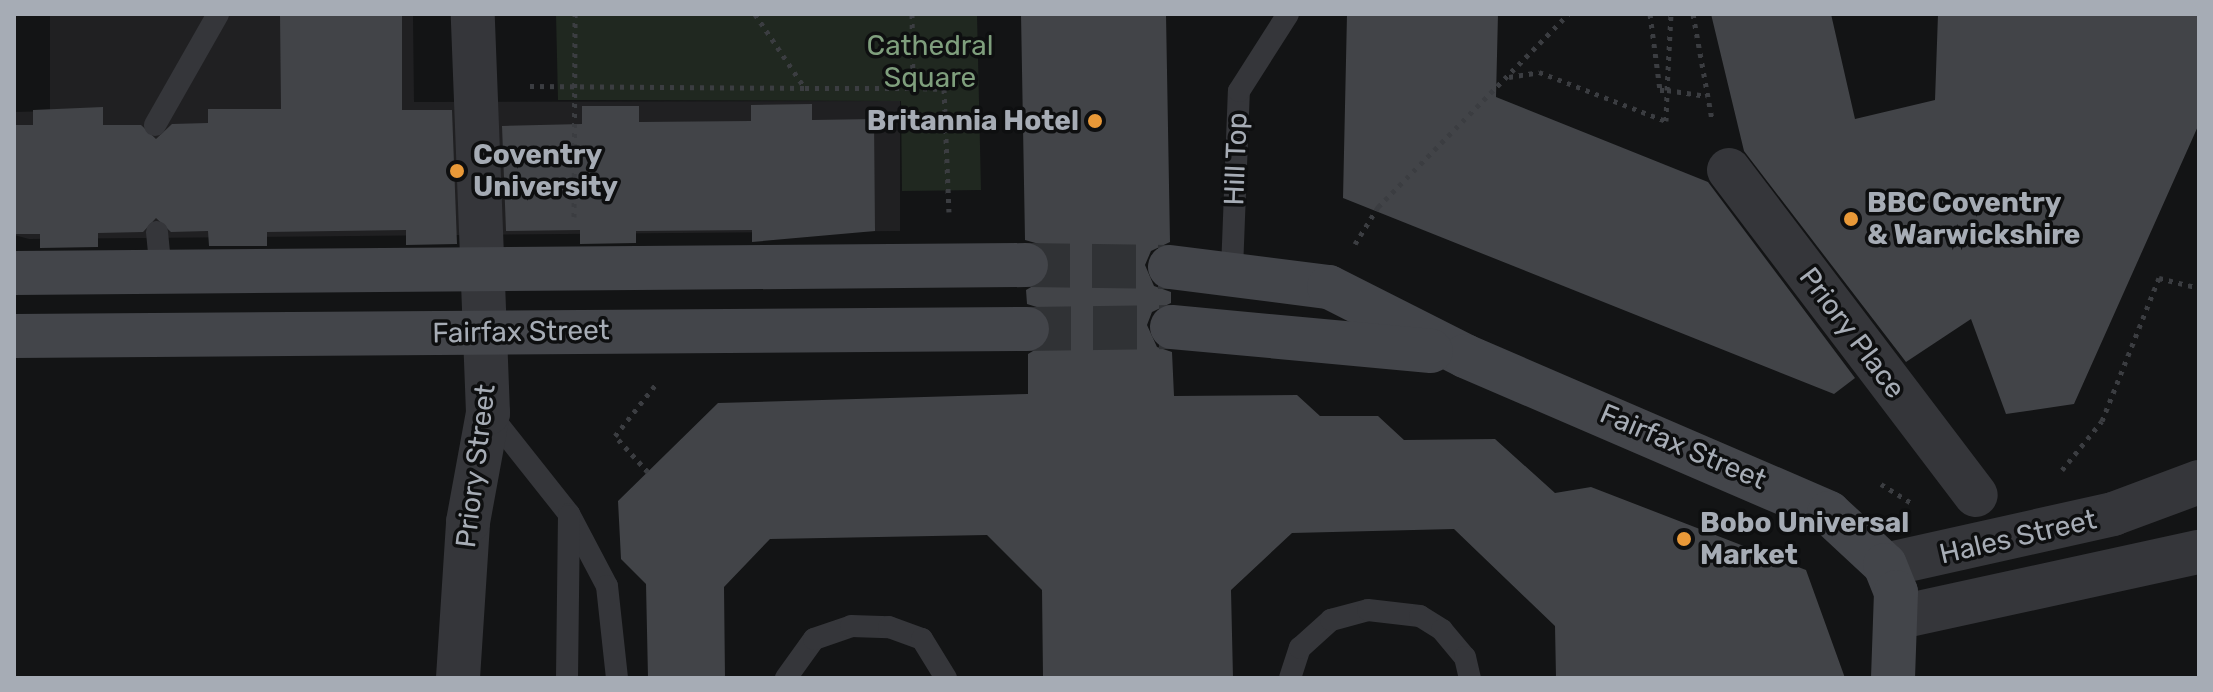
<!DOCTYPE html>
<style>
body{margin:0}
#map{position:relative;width:2213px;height:692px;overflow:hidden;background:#131415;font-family:Rubik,sans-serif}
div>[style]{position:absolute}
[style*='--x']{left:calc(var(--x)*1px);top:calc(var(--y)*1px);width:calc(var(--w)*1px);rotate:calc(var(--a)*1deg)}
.built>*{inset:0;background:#202022}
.green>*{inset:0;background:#202820}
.building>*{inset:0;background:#424448}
.secondary-tunnel>*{height:44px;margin-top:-22px;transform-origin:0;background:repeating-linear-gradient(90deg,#303235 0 44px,transparent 0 66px)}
.path>*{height:5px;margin-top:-2.5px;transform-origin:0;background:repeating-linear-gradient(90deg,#3b3d41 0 4px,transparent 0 10px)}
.lane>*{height:22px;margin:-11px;padding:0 11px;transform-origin:11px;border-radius:11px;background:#35363a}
.street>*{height:44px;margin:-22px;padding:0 22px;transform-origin:22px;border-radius:22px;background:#35363a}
.secondary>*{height:44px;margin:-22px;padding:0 22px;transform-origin:22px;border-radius:22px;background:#43454a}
.dots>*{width:22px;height:22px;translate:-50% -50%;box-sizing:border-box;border:4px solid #0e0f10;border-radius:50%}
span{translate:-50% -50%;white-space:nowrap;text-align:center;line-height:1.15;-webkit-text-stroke:7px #0e0f10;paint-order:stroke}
.park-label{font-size:28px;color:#7f9f7d}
.poi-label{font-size:28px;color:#a6acb5;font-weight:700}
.right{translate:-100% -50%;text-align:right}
.left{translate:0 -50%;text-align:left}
.street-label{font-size:28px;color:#a6acb5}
.frame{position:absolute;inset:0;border:16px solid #a6acb5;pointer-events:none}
</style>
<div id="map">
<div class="built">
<i style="clip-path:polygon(50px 14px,413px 14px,414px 102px,900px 101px,900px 231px,29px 239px,14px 235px,14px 112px,50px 111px)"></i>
</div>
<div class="green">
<i style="clip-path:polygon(556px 14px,977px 14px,981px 190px,902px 191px,901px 101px,558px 100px)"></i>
</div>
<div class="building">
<i style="clip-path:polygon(280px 14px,402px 14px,402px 110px,452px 110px,457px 244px,406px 245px,406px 230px,267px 232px,267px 246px,209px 246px,208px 231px,171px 232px,156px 218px,143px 232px,98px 233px,98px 247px,40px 248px,40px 234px,14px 234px,14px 125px,33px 125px,33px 110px,103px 107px,103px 125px,141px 125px,156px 139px,172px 124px,208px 123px,208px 109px,281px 109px)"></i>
<i style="clip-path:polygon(1021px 14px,1166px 14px,1170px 242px,1151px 251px,1145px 265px,1154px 286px,1171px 292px,1171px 303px,1152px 312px,1147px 325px,1157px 347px,1172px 352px,1174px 396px,1297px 395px,1320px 416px,1378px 416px,1404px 440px,1495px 439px,1555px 493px,1591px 487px,1806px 570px,1845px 678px,1556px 678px,1555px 626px,1454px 529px,1292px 533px,1231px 590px,1233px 678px,1043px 678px,1042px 590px,987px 535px,770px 539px,724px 587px,725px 678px,648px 678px,646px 584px,621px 559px,618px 501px,718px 403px,1028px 394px,1028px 354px,1048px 342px,1052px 328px,1040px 308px,1027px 304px,1026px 290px,1047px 278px,1051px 264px,1039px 244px,1025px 240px)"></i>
<i style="clip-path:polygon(1347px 14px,1498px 14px,1496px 97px,1708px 182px,1855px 378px,1834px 394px,1343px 198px)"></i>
<i style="clip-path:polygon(1711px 14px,1831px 14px,1855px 119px,1935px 100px,1938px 14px,2199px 14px,2199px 124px,2074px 404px,2006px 414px,1971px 319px,1906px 362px,1744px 151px)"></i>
<i style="clip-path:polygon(812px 104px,812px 120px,874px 119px,875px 231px,752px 242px,752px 230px,636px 231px,636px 243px,580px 244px,580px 230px,506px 231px,502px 126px,582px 124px,582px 106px,639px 106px,639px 122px,751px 121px,751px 105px)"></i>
</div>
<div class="secondary-tunnel">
<i style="--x:1026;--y:265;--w:144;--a:0.8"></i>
<i style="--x:1027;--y:329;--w:145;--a:-0.8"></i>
</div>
<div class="path">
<i style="--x:755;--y:14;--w:89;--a:56"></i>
<i style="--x:805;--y:88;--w:108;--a:0"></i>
<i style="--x:912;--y:14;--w:74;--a:89.2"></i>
<i style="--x:913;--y:88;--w:31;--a:2"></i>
<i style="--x:944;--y:89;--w:123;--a:87.7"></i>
<i style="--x:1650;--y:14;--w:77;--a:82.5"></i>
<i style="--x:1660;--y:90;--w:7;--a:0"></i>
<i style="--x:1667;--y:90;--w:76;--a:-87"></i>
<i style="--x:1693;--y:14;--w:108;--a:79.8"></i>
<i style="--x:1509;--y:77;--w:30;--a:-9"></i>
<i style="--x:1539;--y:72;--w:136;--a:21.1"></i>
<i style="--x:1666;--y:121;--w:31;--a:-88"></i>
<i style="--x:1667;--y:90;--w:40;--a:8.5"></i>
<i style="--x:530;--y:86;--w:275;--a:0.4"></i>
<i style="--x:574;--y:217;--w:203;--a:-89.7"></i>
<i style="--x:1355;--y:244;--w:44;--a:-58.1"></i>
<i style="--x:1378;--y:207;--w:271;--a:-45.4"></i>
<i style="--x:2062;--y:470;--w:63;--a:-50.8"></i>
<i style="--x:2102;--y:421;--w:154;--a:-68.3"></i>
<i style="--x:2159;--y:278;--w:41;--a:14"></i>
<i style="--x:648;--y:472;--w:49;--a:-132.5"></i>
<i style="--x:615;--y:436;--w:66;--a:-51.7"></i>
<i style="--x:1881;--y:484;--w:38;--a:32"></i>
</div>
<div class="lane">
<i style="--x:155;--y:125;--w:128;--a:-60.4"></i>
<i style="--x:157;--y:232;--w:41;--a:84.4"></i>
<i style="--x:1232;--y:270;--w:179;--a:-87.8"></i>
<i style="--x:1239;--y:91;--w:91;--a:-57.5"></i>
<i style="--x:489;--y:413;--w:129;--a:51.6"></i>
<i style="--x:569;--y:514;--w:81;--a:62.2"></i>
<i style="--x:607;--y:586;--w:93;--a:83.8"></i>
<i style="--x:567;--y:678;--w:162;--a:-89.3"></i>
<i style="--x:786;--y:678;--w:48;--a:-54.3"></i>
<i style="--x:814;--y:639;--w:39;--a:-19"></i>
<i style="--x:851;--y:626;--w:38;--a:2"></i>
<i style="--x:889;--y:627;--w:35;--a:20"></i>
<i style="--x:922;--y:639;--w:46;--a:58.4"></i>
<i style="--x:1290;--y:678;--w:32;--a:-72"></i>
<i style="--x:1300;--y:648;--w:42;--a:-42.1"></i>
<i style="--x:1331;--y:620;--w:38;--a:-15"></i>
<i style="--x:1368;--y:610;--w:52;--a:6.6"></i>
<i style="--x:1420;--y:616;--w:26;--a:32"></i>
<i style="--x:1442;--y:630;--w:35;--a:50"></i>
<i style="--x:1465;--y:657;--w:22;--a:77"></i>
</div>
<div class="street">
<i style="--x:1729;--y:170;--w:408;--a:52.8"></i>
<i style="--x:1885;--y:565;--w:234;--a:-12.6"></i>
<i style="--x:2113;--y:514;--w:92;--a:-20.4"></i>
<i style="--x:1900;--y:617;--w:306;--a:-12.3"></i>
<i style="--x:458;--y:678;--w:156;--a:-86.3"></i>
<i style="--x:468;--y:522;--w:111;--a:-79.6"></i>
<i style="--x:488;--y:413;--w:399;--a:-92.2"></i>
</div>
<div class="secondary">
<i style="--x:1170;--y:267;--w:160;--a:7.2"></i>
<i style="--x:1329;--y:287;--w:153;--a:26.9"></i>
<i style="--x:1465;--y:356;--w:396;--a:23.3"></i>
<i style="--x:1829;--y:513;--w:76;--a:42.9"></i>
<i style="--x:1885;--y:565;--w:29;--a:68"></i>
<i style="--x:1896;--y:592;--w:86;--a:92"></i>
<i style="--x:14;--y:273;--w:1012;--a:-0.45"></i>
<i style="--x:1172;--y:327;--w:260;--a:5.3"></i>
<i style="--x:14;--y:336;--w:1013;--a:-0.4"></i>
</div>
<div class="dots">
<i style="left:1095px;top:121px;background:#e99938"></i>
<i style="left:457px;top:171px;background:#e99938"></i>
<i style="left:1851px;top:219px;background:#e99938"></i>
<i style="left:1684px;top:539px;background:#e99938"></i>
</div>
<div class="park-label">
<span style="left:930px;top:62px">Cathedral<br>Square</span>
</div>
<div class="poi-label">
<span class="right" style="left:1079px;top:121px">Britannia Hotel</span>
<span class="left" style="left:473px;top:171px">Coventry<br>University</span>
<span class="left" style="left:1867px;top:219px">BBC Coventry<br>&amp; Warwickshire</span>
<span class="left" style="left:1700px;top:539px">Bobo Universal<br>Market</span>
</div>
<div class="street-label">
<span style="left:1236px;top:159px;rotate:-88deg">Hill Top</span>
<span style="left:521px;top:332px;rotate:-1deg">Fairfax Street</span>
<span style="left:1852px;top:333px;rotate:53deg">Priory Place</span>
<span style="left:1683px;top:447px;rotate:23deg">Fairfax Street</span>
<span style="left:476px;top:466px;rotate:-83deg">Priory Street</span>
<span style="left:2018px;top:537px;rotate:-13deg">Hales Street</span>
</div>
<div class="frame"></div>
</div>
